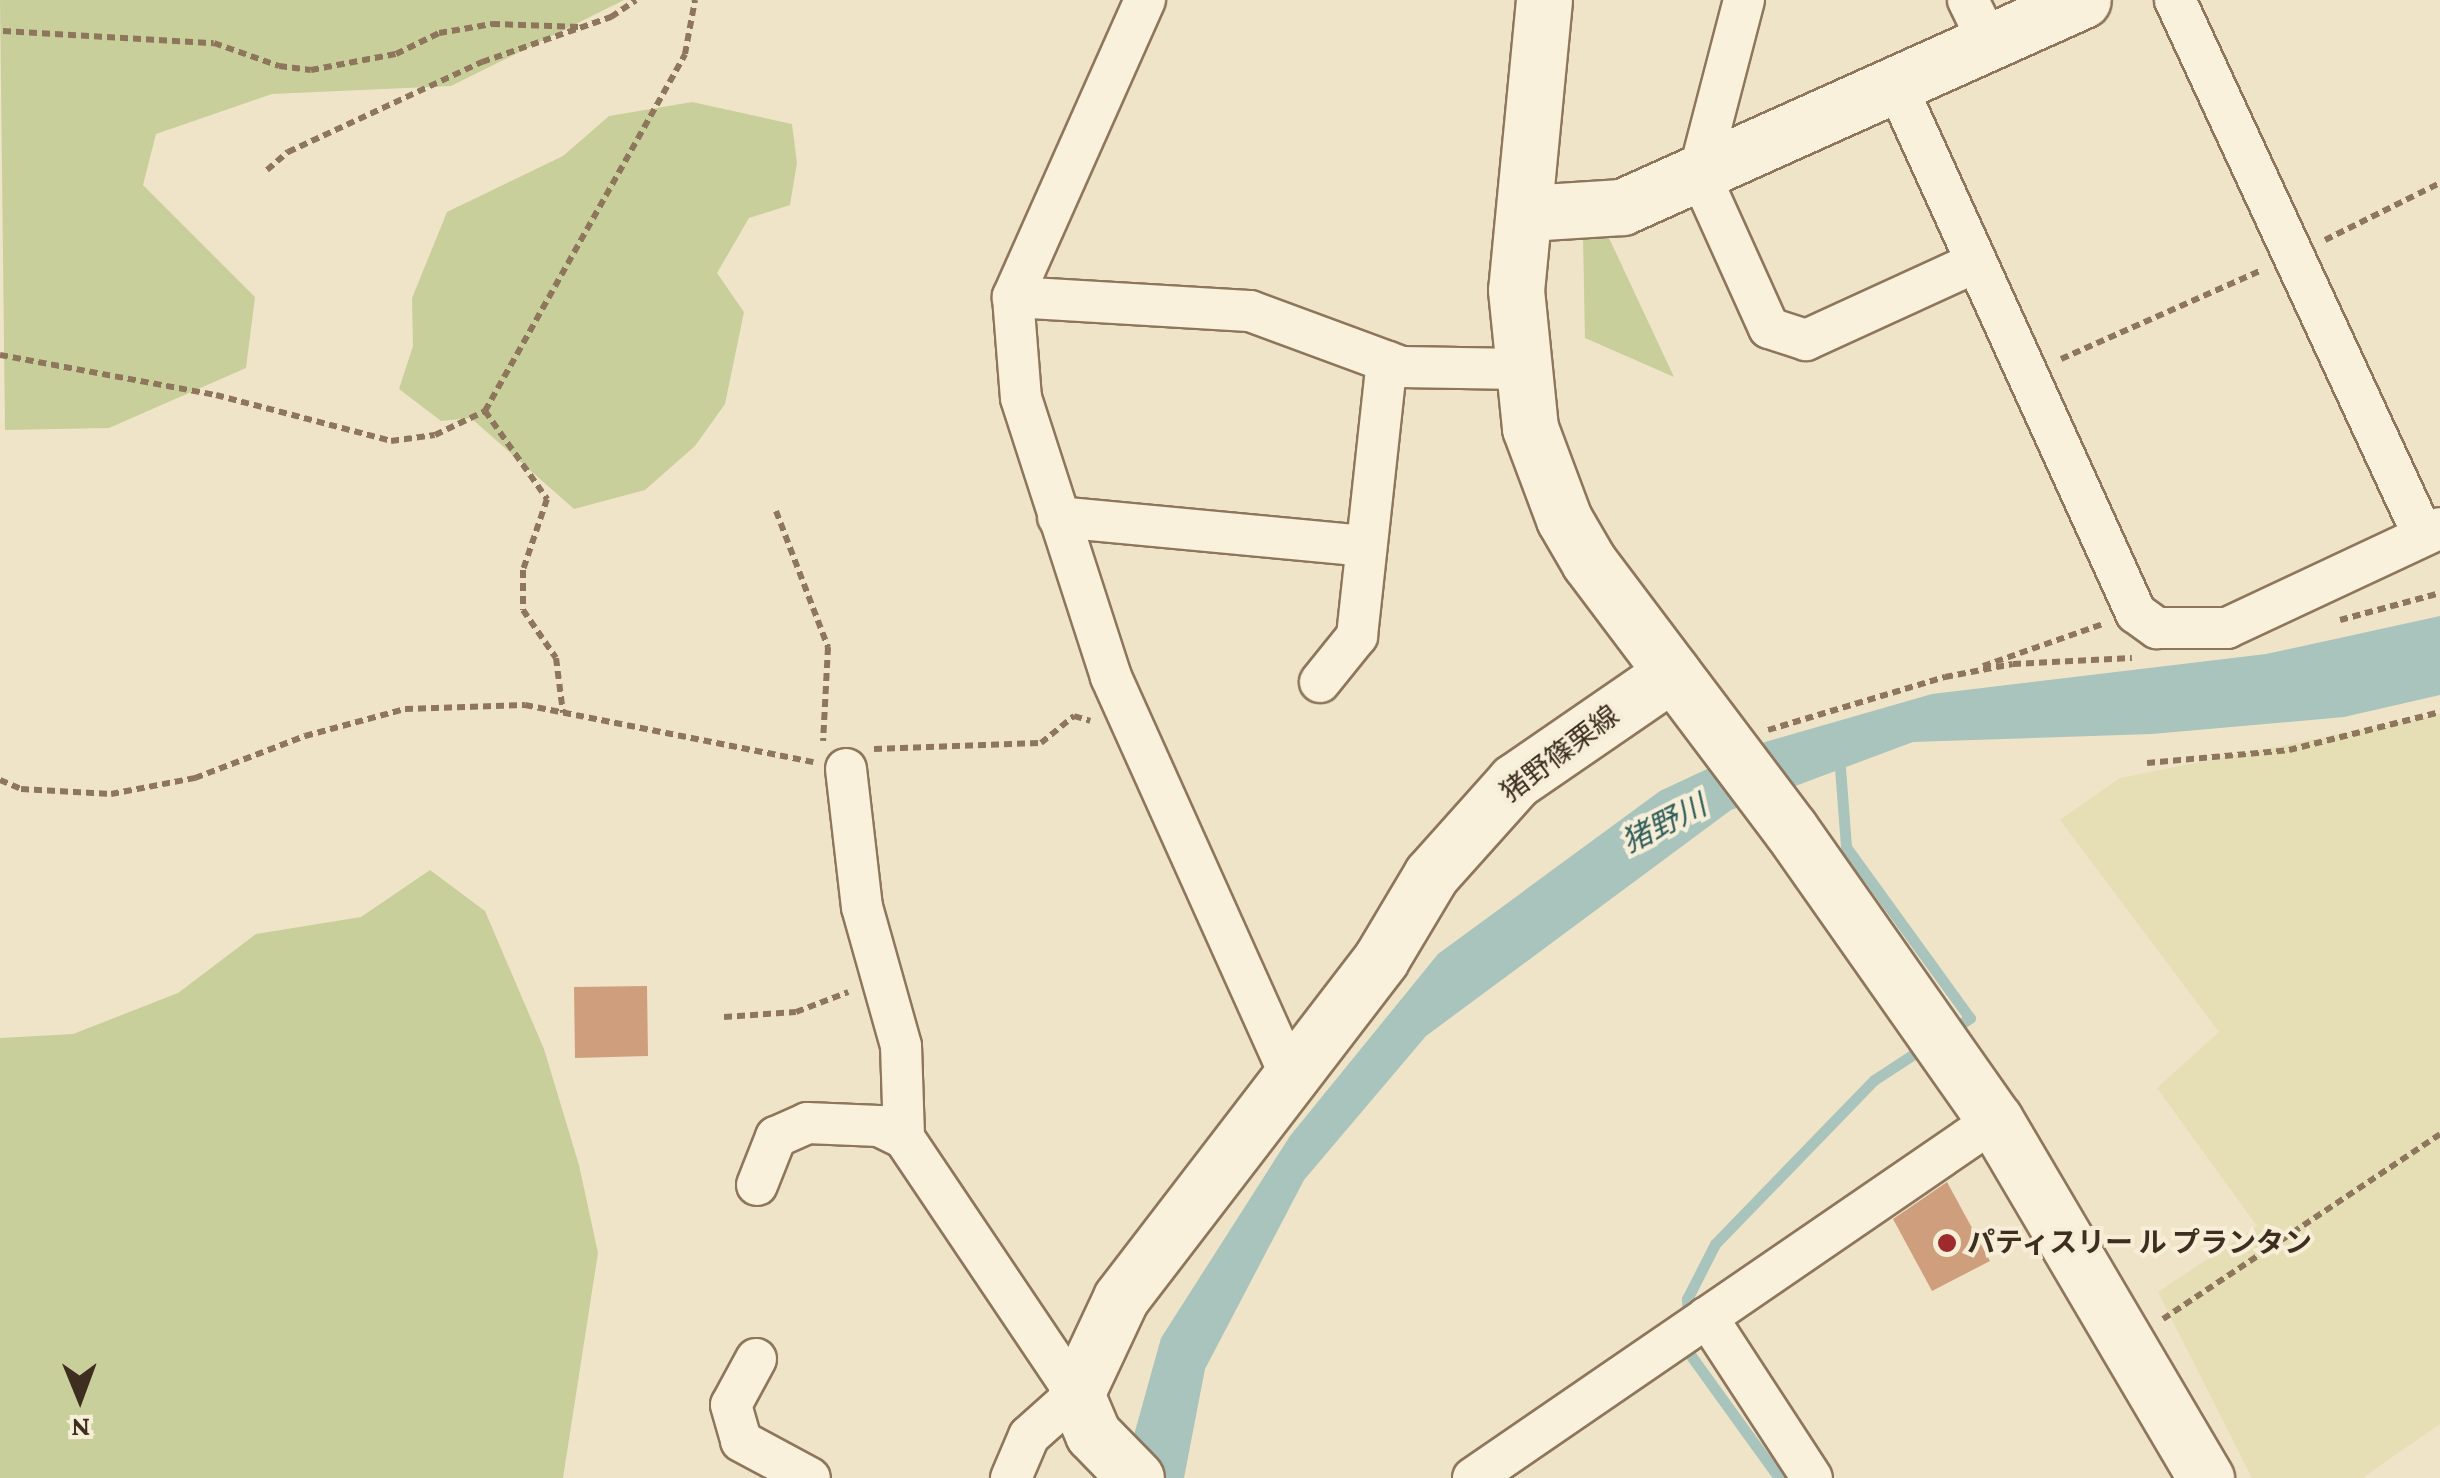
<!DOCTYPE html>
<meta charset="utf-8">
<style>
body{margin:0}
#map{position:relative;width:2440px;height:1478px;overflow:hidden;background:#f0e4c8;font-family:"Crimson Pro","Noto Sans JP",serif}
div>[style]{position:absolute}
[style*='--x']{left:calc(var(--x)*1px);top:calc(var(--y)*1px);width:calc(var(--w)*1px);rotate:calc(var(--a)*1deg)}
.farmland>*{inset:0;background:#e6deb5}
.green>*{inset:0;background:#c9cf9b}
.water>*{inset:0;background:#a9c4bc}
.stream>*{height:11px;margin:-5.5px;padding:0 5.5px;transform-origin:5.5px;border-radius:5.5px;background:#a9c4bc}
.building>*{inset:0;background:#cf9f7d}
.path>*{height:6px;margin-top:-3px;transform-origin:0;background:repeating-linear-gradient(90deg,#8d765c 0 8px,transparent 0 13px)}
.roads{filter:drop-shadow(2px 0 #8d765c) drop-shadow(-2px 0 #8d765c) drop-shadow(0 2px #8d765c) drop-shadow(0 -2px #8d765c)}
.street>*{height:40px;margin:-20px;padding:0 20px;transform-origin:20px;border-radius:20px;background:#faf1dc}
.secondary>*{height:55px;margin:-27.5px;padding:0 27.5px;transform-origin:27.5px;border-radius:27.5px;background:#faf1dc}
.dots>*{width:28px;height:28px;translate:-50% -50%;box-sizing:border-box;border:5px solid #f7eed8;border-radius:50%}
span{translate:-50% -50%;white-space:nowrap;text-align:center;line-height:1.15;-webkit-text-stroke:8px #f7eed8;paint-order:stroke}
.street-label{font-size:28px;color:#3d2e20}
.poi-label{font-size:28px;color:#3d2e20;font-weight:700}
.left{translate:0 -50%;text-align:left}
.water-label{font-size:30px;color:#2f5d5a;font-style:italic}
.north{position:absolute;left:30px;top:1348px;width:100px;height:100px;-webkit-text-stroke:8px #f7eed8;paint-order:stroke;rotate:179deg;font-size:28px;font-weight:700;line-height:40px;text-align:center;color:#3d2e20}
.north::after{content:'';display:block;margin:auto;width:35px;height:45px;background:#3d2e20;clip-path:polygon(50% 0,100% 100%,50% 72%,0 100%)}
</style>
<div id="map">
<div class="farmland">
<i style="clip-path:polygon(2440px 714px,2440px 1424px,2362px 1478px,2252px 1478px,2158px 1292px,2257px 1226px,2157px 1088px,2219px 1032px,2060px 820px,2120px 778px)"></i>
</div>
<div class="green">
<i style="clip-path:polygon(0 0,624px 0,451px 86px,272px 94px,156px 134px,143px 185px,255px 297px,246px 368px,109px 428px,5px 430px)"></i>
<i style="clip-path:polygon(692px 102px,792px 124px,797px 163px,790px 205px,749px 218px,717px 273px,744px 312px,725px 404px,695px 446px,645px 490px,574px 509px,471px 418px,441px 421px,399px 389px,413px 346px,412px 298px,447px 212px,563px 156px,609px 116px)"></i>
<i style="clip-path:polygon(1609px 238px,1674px 377px,1585px 338px,1583px 240px)"></i>
<i style="clip-path:polygon(430px 870px,485px 911px,544px 1049px,579px 1165px,598px 1253px,563px 1478px,0 1478px,0 1038px,73px 1034px,178px 993px,256px 934px,361px 917px)"></i>
</div>
<div class="water">
<i style="clip-path:polygon(2440px 616px,2440px 695px,2344px 717px,2152px 734px,1913px 742px,1731px 810px,1426px 1036px,1304px 1180px,1205px 1369px,1184px 1478px,1122px 1478px,1161px 1338px,1290px 1136px,1438px 954px,1660px 791px,1765px 742px,1932px 694px,2266px 654px)"></i>
</div>
<div class="stream">
<i style="--x:1839;--y:755;--w:92;--a:85.6"></i>
<i style="--x:1846;--y:847;--w:211;--a:54.1"></i>
<i style="--x:1970;--y:1018;--w:24;--a:147"></i>
<i style="--x:1688;--y:1318;--w:19;--a:-93"></i>
<i style="--x:1687;--y:1299;--w:62;--a:-63"></i>
<i style="--x:1715;--y:1244;--w:228;--a:-45.9"></i>
<i style="--x:1874;--y:1080;--w:62;--a:-33.2"></i>
<i style="--x:1688;--y:1342;--w:11;--a:85"></i>
<i style="--x:1689;--y:1353;--w:154;--a:54.2"></i>
</div>
<div class="building">
<i style="clip-path:polygon(647px 986px,648px 1056px,575px 1058px,574px 987px)"></i>
<i style="clip-path:polygon(1947px 1182px,1990px 1261px,1932px 1291px,1893px 1219px)"></i>
</div>
<div class="path">
<i style="--x:3;--y:31;--w:211;--a:3.3"></i>
<i style="--x:214;--y:43;--w:69;--a:19.5"></i>
<i style="--x:279;--y:66;--w:32;--a:7"></i>
<i style="--x:311;--y:70;--w:86;--a:-10.7"></i>
<i style="--x:396;--y:54;--w:48;--a:-26"></i>
<i style="--x:439;--y:33;--w:54;--a:-9.6"></i>
<i style="--x:492;--y:24;--w:89;--a:1.9"></i>
<i style="--x:267;--y:170;--w:28;--a:-41"></i>
<i style="--x:288;--y:152;--w:214;--a:-24.9"></i>
<i style="--x:482;--y:62;--w:137;--a:-19.2"></i>
<i style="--x:611;--y:17;--w:30;--a:-34"></i>
<i style="--x:2325;--y:240;--w:128;--a:-26.4"></i>
<i style="--x:0;--y:355;--w:220;--a:10.5"></i>
<i style="--x:216;--y:395;--w:181;--a:14.7"></i>
<i style="--x:391;--y:441;--w:44;--a:-7.8"></i>
<i style="--x:435;--y:435;--w:55;--a:-25.6"></i>
<i style="--x:485;--y:411;--w:409;--a:-60.7"></i>
<i style="--x:685;--y:54;--w:55;--a:-79.5"></i>
<i style="--x:2061;--y:359;--w:218;--a:-23.9"></i>
<i style="--x:485;--y:411;--w:108;--a:54.8"></i>
<i style="--x:547;--y:499;--w:75;--a:108.7"></i>
<i style="--x:523;--y:570;--w:40;--a:90"></i>
<i style="--x:523;--y:610;--w:58;--a:55.5"></i>
<i style="--x:556;--y:658;--w:55;--a:82.7"></i>
<i style="--x:776;--y:511;--w:146;--a:69.1"></i>
<i style="--x:828;--y:647;--w:94;--a:93"></i>
<i style="--x:2340;--y:620;--w:104;--a:-15.1"></i>
<i style="--x:1983;--y:666;--w:127;--a:-19.3"></i>
<i style="--x:1768;--y:730;--w:185;--a:-16.7"></i>
<i style="--x:1945;--y:677;--w:69;--a:-10.8"></i>
<i style="--x:2013;--y:664;--w:119;--a:-2.9"></i>
<i style="--x:874;--y:749;--w:167;--a:-2.1"></i>
<i style="--x:1041;--y:743;--w:43;--a:-39.3"></i>
<i style="--x:1074;--y:716;--w:17;--a:17"></i>
<i style="--x:2147;--y:763;--w:143;--a:-5.2"></i>
<i style="--x:2289;--y:750;--w:156;--a:-14.1"></i>
<i style="--x:0;--y:780;--w:23;--a:23"></i>
<i style="--x:21;--y:789;--w:90;--a:3.2"></i>
<i style="--x:111;--y:794;--w:86;--a:-10.8"></i>
<i style="--x:195;--y:778;--w:118;--a:-20.9"></i>
<i style="--x:305;--y:736;--w:104;--a:-15.1"></i>
<i style="--x:405;--y:709;--w:120;--a:-1.9"></i>
<i style="--x:525;--y:705;--w:294;--a:11.2"></i>
<i style="--x:724;--y:1017;--w:72;--a:-4"></i>
<i style="--x:796;--y:1012;--w:56;--a:-21"></i>
<i style="--x:2163;--y:1319;--w:333;--a:-33.7"></i>
</div>
<div class="roads">
<div class="street">
<i style="--x:1145;--y:0;--w:325;--a:114"></i>
<i style="--x:1013;--y:297;--w:101;--a:85.5"></i>
<i style="--x:1021;--y:398;--w:293;--a:72.1"></i>
<i style="--x:1111;--y:677;--w:439;--a:65.8"></i>
<i style="--x:1744;--y:0;--w:179;--a:104.6"></i>
<i style="--x:1699;--y:173;--w:170;--a:65.7"></i>
<i style="--x:1769;--y:328;--w:39;--a:18"></i>
<i style="--x:1806;--y:340;--w:187;--a:-24.6"></i>
<i style="--x:1968;--y:0;--w:48;--a:64"></i>
<i style="--x:2175;--y:0;--w:590;--a:65.13"></i>
<i style="--x:1896;--y:85;--w:580;--a:65.56"></i>
<i style="--x:2136;--y:613;--w:26;--a:36"></i>
<i style="--x:2157;--y:628;--w:70;--a:0"></i>
<i style="--x:2227;--y:628;--w:235;--a:-25.1"></i>
<i style="--x:1013;--y:297;--w:237;--a:3.4"></i>
<i style="--x:1250;--y:311;--w:161;--a:20.3"></i>
<i style="--x:1401;--y:367;--w:119;--a:1"></i>
<i style="--x:1058;--y:517;--w:309;--a:5.4"></i>
<i style="--x:1320;--y:682;--w:59;--a:-51.2"></i>
<i style="--x:1357;--y:636;--w:276;--a:-83.8"></i>
<i style="--x:846;--y:769;--w:139;--a:83.4"></i>
<i style="--x:862;--y:907;--w:144;--a:74.3"></i>
<i style="--x:901;--y:1046;--w:92;--a:88.1"></i>
<i style="--x:904;--y:1138;--w:308;--a:56.1"></i>
<i style="--x:1076;--y:1394;--w:63;--a:138.2"></i>
<i style="--x:1029;--y:1436;--w:46;--a:113.2"></i>
<i style="--x:757;--y:1185;--w:52;--a:-68.4"></i>
<i style="--x:776;--y:1137;--w:34;--a:-24"></i>
<i style="--x:807;--y:1123;--w:72;--a:2.4"></i>
<i style="--x:879;--y:1126;--w:28;--a:26"></i>
<i style="--x:1707;--y:1317;--w:192;--a:56.9"></i>
<i style="--x:756;--y:1359;--w:52;--a:118.5"></i>
<i style="--x:731;--y:1405;--w:37;--a:74"></i>
<i style="--x:741;--y:1441;--w:78;--a:28.2"></i>
<i style="--x:1473;--y:1478;--w:633;--a:-34.44"></i>
</div>
<div class="secondary">
<i style="--x:1544;--y:0;--w:291;--a:95.5"></i>
<i style="--x:1516;--y:290;--w:139;--a:84.2"></i>
<i style="--x:1530;--y:428;--w:97;--a:69.5"></i>
<i style="--x:1564;--y:519;--w:50;--a:59.8"></i>
<i style="--x:1589;--y:562;--w:336;--a:53"></i>
<i style="--x:1791;--y:830;--w:355;--a:54.9"></i>
<i style="--x:1995;--y:1120;--w:416;--a:59.5"></i>
<i style="--x:1527;--y:213;--w:95;--a:-3.6"></i>
<i style="--x:1622;--y:207;--w:505;--a:-24.18"></i>
<i style="--x:1136;--y:1478;--w:62;--a:-134.3"></i>
<i style="--x:1093;--y:1434;--w:43;--a:-113"></i>
<i style="--x:1076;--y:1394;--w:106;--a:-64.9"></i>
<i style="--x:1121;--y:1298;--w:427;--a:-52.5"></i>
<i style="--x:1381;--y:959;--w:98;--a:-59.2"></i>
<i style="--x:1431;--y:875;--w:126;--a:-48.2"></i>
<i style="--x:1515;--y:781;--w:191;--a:-34.5"></i>
</div>
</div>
<div class="dots">
<i style="left:1947px;top:1243px;background:#9e2a2b"></i>
</div>
<div class="street-label">
<span style="left:1560px;top:754px;rotate:-37deg">猪野篠栗線</span>
</div>
<div class="poi-label">
<span class="left" style="left:1967px;top:1243px">パティスリー ル プランタン</span>
</div>
<div class="water-label">
<span style="left:1664px;top:824px;rotate:-27deg">猪野川</span>
</div>
<div class="north">N</div>
</div>
